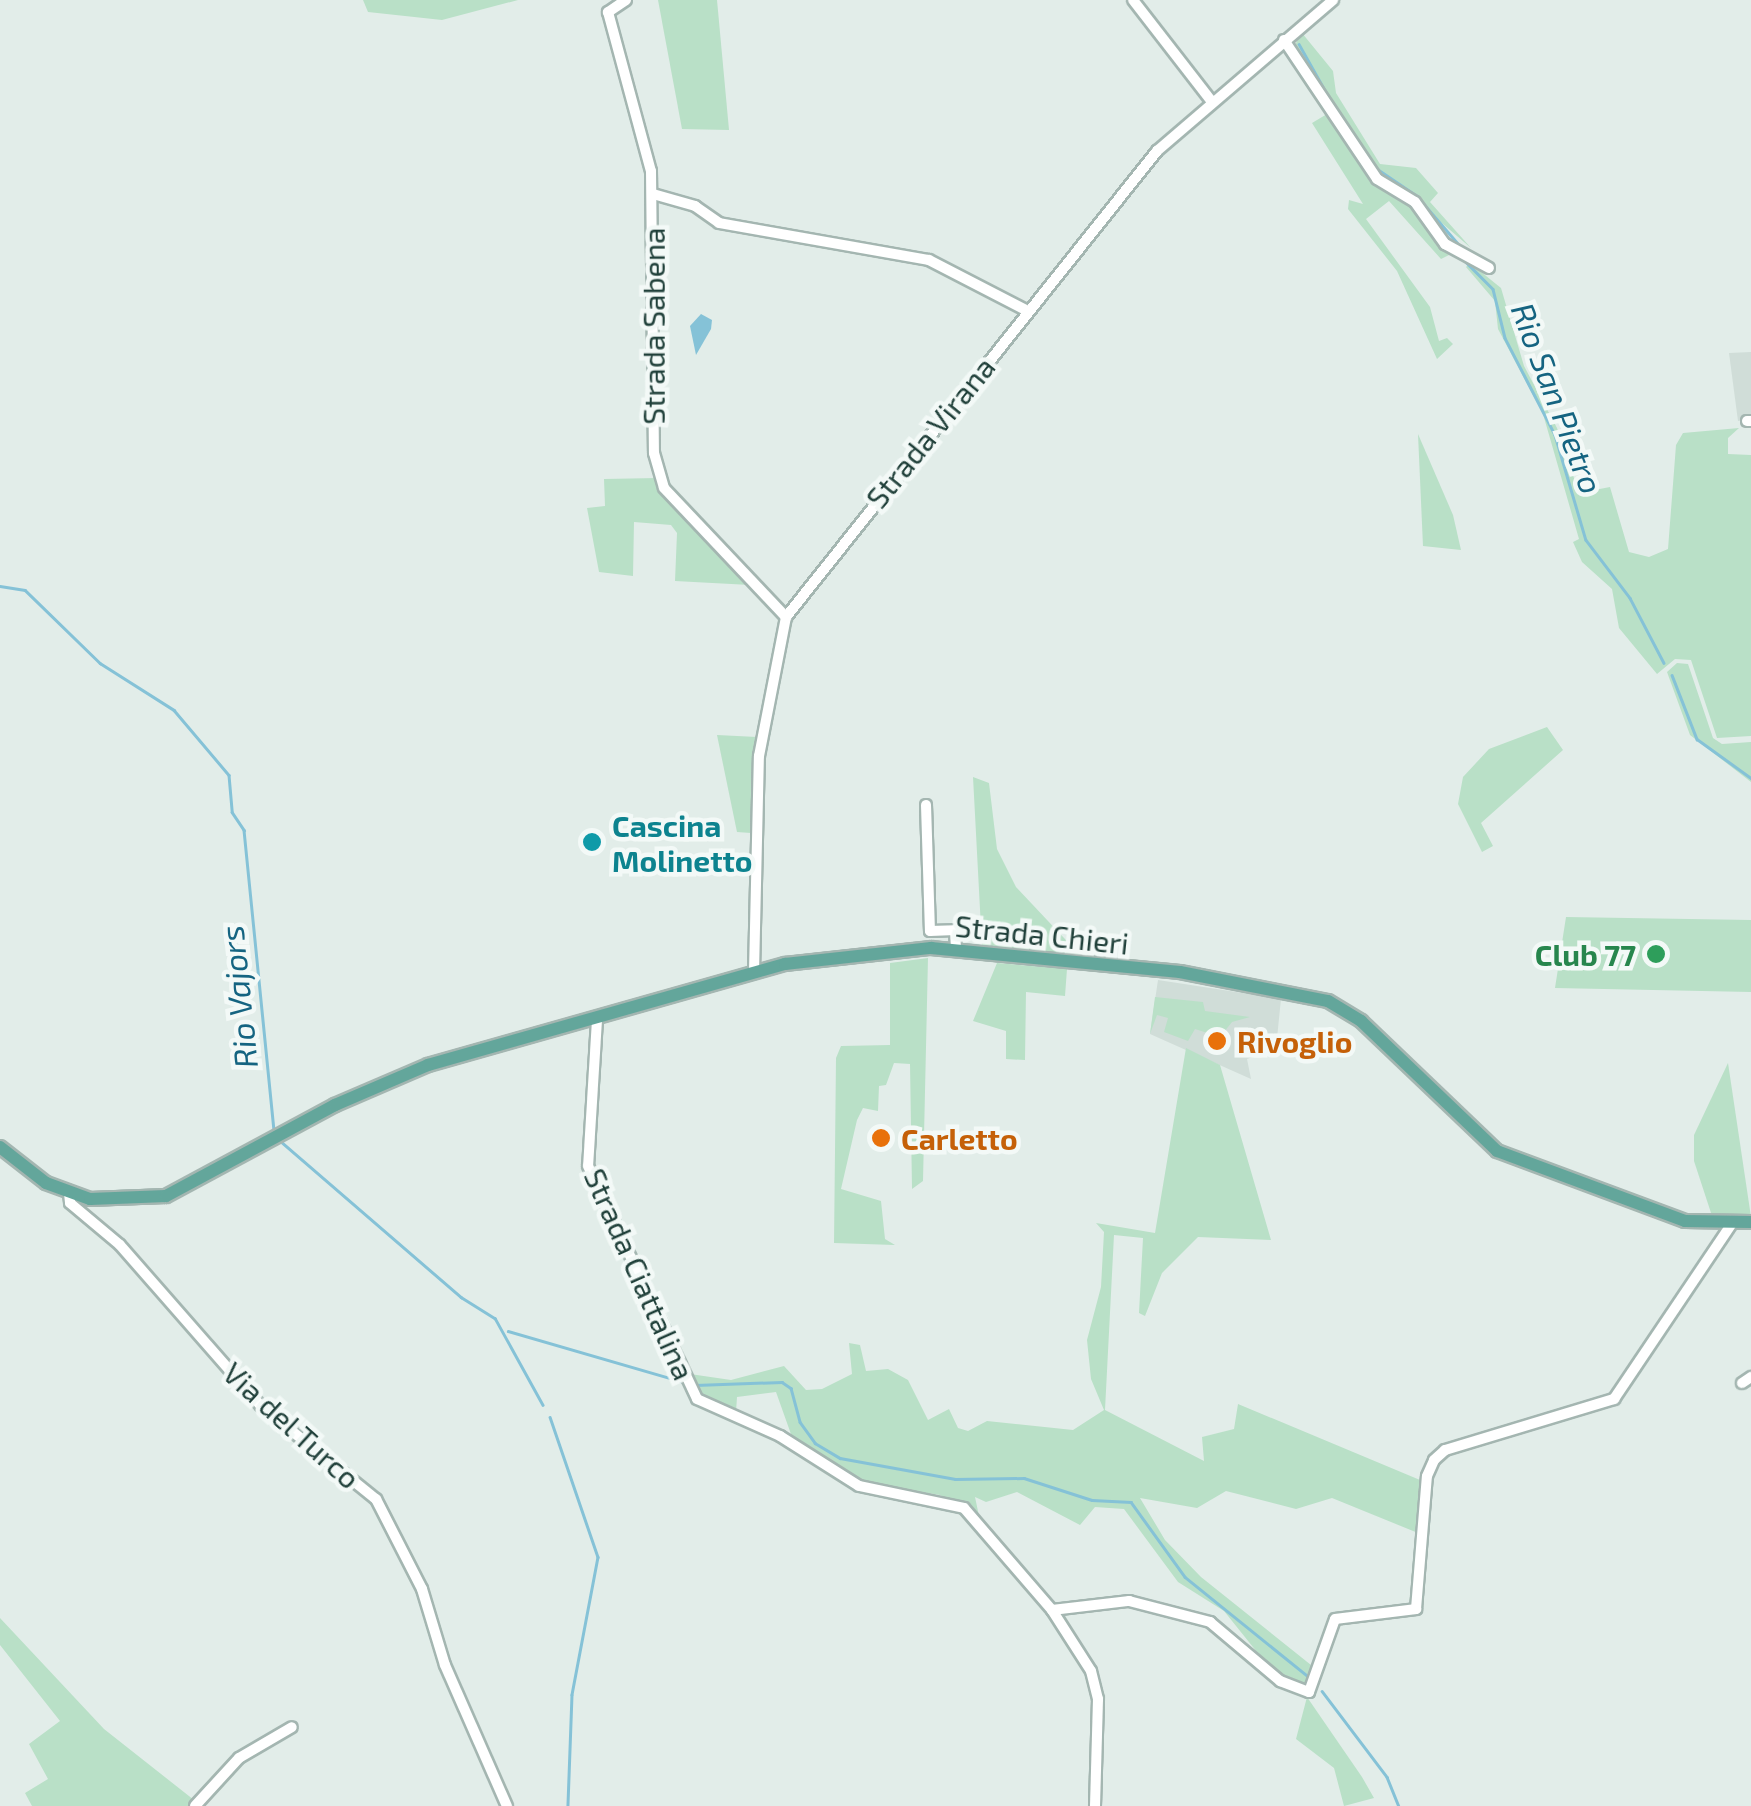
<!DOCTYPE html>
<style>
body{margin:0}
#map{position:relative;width:1751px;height:1806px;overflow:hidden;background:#e2ede9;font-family:"Exo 2",sans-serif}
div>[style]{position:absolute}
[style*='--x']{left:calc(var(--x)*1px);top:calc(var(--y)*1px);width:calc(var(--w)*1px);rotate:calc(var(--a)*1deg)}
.built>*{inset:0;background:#d0ddd8}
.green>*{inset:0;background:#b9e0c7}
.water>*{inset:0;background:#85c2d7}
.stream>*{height:2.5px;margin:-1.25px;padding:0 1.25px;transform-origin:1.25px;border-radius:1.25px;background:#85c2d7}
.roads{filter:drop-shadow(2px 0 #a4b6b1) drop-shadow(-2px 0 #a4b6b1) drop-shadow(0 2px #a4b6b1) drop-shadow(0 -2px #a4b6b1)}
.minor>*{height:10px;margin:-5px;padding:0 5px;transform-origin:5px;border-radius:5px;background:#fff}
.major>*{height:12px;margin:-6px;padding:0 6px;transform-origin:6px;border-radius:6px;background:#63a69b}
.dots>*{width:28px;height:28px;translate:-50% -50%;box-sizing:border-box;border:5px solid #f3f9f7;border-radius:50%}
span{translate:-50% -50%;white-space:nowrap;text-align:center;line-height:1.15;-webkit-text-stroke:9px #f3f9f7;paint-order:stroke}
.street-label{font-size:30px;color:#20403a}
.culture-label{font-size:30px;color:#0d838f;font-weight:700}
.left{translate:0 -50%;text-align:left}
.leisure-label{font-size:30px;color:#27864d;font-weight:700}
.right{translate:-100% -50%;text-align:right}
.food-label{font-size:30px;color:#c56008;font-weight:700}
.water-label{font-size:32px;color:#156481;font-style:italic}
</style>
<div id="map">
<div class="built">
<i style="clip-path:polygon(1751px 352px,1751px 419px,1738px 421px,1729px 353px)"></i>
<i style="clip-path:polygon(1158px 980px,1281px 999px,1276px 1048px,1247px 1059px,1251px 1079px,1150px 1034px)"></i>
</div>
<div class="green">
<i style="clip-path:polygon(363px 0,518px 0,442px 20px,368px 12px)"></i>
<i style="clip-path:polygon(658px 0,717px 0,729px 130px,682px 129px)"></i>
<i style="clip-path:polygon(1302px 33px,1333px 71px,1336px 93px,1380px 164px,1416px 168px,1438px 193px,1430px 202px,1471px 248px,1401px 188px,1381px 179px,1293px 48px)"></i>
<i style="clip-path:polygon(1327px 114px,1374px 180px,1396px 192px,1453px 253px,1441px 259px,1389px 201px,1366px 219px,1430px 307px,1439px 341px,1447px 338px,1453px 344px,1437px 359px,1397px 271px,1348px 209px,1349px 200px,1363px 204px,1312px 123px)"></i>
<i style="clip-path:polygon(1470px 263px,1501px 288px,1524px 366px,1557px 428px,1579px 493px,1610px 487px,1629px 552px,1649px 557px,1668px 549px,1676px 445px,1683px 433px,1739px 428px,1728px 438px,1728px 454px,1751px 455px,1751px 736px,1717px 738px,1691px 660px,1675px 659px,1657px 674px,1619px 628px,1612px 589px,1582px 562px,1573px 542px,1579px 539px,1543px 414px,1498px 329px,1495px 301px,1466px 267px)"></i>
<i style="clip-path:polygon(1418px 434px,1453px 515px,1461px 550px,1423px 546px)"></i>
<i style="clip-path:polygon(657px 478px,686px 521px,750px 585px,675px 581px,677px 533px,671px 525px,634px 522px,633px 576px,599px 572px,587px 508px,605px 506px,604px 479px)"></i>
<i style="clip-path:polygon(1677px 663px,1688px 664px,1713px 738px,1722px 744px,1751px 742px,1751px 782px,1690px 735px,1667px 672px)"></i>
<i style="clip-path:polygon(1547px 727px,1563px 750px,1481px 823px,1493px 846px,1482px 852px,1458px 804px,1463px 777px,1489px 749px)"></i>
<i style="clip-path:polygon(717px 735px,757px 737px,751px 833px,737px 832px)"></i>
<i style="clip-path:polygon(973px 777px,989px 783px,997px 849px,1016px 887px,1080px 955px,982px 947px)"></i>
<i style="clip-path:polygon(1566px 917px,1751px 920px,1751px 992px,1555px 988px)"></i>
<i style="clip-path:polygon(928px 958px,923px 1181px,912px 1189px,910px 1064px,894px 1063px,886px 1085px,879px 1086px,878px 1111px,863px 1108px,857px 1120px,841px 1189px,881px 1201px,885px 1239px,895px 1245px,834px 1243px,836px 1058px,841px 1046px,890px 1045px,890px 963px)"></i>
<i style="clip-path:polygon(997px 963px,1067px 969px,1065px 996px,1026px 992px,1025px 1060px,1006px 1059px,1006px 1031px,973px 1021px)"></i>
<i style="clip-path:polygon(1155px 997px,1203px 1002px,1205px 1011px,1250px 1017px,1232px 1022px,1220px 1037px,1195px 1029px,1188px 1041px,1164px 1032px,1168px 1018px,1157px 1015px,1150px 1034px)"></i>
<i style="clip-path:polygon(1186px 1048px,1220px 1065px,1271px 1240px,1198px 1237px,1162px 1273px,1145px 1316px,1139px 1313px,1143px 1238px,1114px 1235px,1105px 1410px,1204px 1461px,1202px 1437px,1234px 1429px,1238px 1404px,1420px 1480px,1418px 1533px,1332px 1498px,1296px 1509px,1226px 1491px,1197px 1508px,1140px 1498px,1165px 1540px,1201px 1577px,1316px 1669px,1307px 1687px,1269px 1667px,1224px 1611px,1178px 1582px,1124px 1509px,1095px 1507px,1080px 1525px,1017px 1492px,986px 1502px,975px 1497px,979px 1516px,940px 1495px,859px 1482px,792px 1437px,776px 1392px,737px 1397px,736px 1412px,699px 1392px,690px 1374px,731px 1380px,784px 1366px,806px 1390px,822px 1389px,852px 1374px,849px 1343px,860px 1345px,866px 1371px,888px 1369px,908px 1380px,928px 1420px,949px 1409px,958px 1428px,968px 1431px,987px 1421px,1073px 1430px,1104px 1410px,1091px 1379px,1087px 1340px,1101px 1287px,1104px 1232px,1096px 1223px,1155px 1233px)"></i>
<i style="clip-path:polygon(1728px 1063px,1751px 1217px,1713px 1219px,1694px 1161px,1694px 1135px)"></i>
<i style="clip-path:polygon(0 1618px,104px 1729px,194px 1800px,191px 1806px,32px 1806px,25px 1793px,48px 1779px,29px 1744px,60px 1721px,0 1645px)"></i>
<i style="clip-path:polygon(1307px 1697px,1362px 1777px,1374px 1798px,1344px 1806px,1334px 1768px,1296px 1739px)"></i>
</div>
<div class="water">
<i style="clip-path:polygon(701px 314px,712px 320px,711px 329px,696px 355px,690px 326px)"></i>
</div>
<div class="stream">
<i style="--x:1299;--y:44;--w:65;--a:60.7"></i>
<i style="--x:1341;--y:116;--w:37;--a:56"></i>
<i style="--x:1373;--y:166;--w:53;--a:34.3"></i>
<i style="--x:1417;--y:196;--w:66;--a:49.3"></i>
<i style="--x:1463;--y:259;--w:42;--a:45"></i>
<i style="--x:1493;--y:289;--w:50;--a:76.2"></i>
<i style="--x:1505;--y:338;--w:109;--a:62.7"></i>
<i style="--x:1555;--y:435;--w:109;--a:73.6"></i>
<i style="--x:1586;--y:540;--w:73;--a:52.8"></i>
<i style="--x:1630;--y:598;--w:73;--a:62.4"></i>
<i style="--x:0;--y:586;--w:25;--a:9"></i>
<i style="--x:25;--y:590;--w:105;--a:44.2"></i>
<i style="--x:100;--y:663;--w:88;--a:32.4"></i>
<i style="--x:174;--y:710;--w:85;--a:49.8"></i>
<i style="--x:229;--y:775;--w:37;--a:85"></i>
<i style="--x:232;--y:812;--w:22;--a:56"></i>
<i style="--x:244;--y:830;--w:304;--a:84.3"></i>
<i style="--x:1672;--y:675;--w:69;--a:68.7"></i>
<i style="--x:1697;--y:739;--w:67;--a:35.8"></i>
<i style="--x:278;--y:1139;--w:242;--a:40.8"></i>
<i style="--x:461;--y:1297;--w:40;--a:32"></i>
<i style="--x:495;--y:1318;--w:99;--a:61.1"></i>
<i style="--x:508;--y:1331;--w:182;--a:16.2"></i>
<i style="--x:695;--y:1385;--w:87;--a:-2"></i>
<i style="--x:782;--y:1382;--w:11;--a:34"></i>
<i style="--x:791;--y:1388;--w:35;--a:75"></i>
<i style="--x:800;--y:1422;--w:26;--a:54"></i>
<i style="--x:815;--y:1443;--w:29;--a:31"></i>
<i style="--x:840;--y:1458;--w:117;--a:10.3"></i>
<i style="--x:955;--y:1479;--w:69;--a:-0.8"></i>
<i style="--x:1024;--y:1478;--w:71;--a:17.9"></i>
<i style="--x:1092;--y:1500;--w:39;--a:3"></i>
<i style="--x:1131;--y:1502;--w:92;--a:54.2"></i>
<i style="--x:1185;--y:1577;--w:161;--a:38.9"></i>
<i style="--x:550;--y:1417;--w:148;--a:71.1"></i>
<i style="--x:598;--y:1557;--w:140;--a:100.7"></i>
<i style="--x:572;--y:1695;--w:111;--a:92.1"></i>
<i style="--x:1322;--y:1691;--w:108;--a:52.9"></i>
<i style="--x:1387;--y:1777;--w:31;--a:68"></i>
</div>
<div class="roads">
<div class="minor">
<i style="--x:626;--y:0;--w:22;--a:146"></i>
<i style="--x:608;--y:12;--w:165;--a:74.9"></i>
<i style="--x:651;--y:171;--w:282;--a:89.4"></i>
<i style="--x:654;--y:453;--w:36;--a:74"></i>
<i style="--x:664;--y:488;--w:178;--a:46.6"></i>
<i style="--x:1133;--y:0;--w:129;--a:52.2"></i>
<i style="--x:1284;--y:40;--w:167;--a:56.2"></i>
<i style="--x:1377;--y:179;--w:44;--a:31.2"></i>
<i style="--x:1415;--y:202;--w:52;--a:54.5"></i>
<i style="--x:1445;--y:244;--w:50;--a:28.6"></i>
<i style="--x:653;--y:194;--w:44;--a:15.9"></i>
<i style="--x:695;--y:206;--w:29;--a:35"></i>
<i style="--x:719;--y:223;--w:213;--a:10"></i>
<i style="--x:929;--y:260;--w:111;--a:27.3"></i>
<i style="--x:1747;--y:421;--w:4;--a:0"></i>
<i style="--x:926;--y:805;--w:126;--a:88.2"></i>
<i style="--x:930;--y:931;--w:25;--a:-2"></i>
<i style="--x:955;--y:930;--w:20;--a:87"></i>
<i style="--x:754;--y:972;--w:216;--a:-88.7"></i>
<i style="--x:759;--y:756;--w:142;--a:-79"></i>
<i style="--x:786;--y:617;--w:596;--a:-51.48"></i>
<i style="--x:1157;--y:151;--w:232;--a:-40.6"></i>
<i style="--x:597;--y:1020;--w:146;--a:93.5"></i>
<i style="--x:588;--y:1166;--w:257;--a:64.9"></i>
<i style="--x:697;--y:1399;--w:91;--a:24"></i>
<i style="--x:780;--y:1436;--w:93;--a:32.3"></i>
<i style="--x:859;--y:1486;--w:107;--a:11.8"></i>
<i style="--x:964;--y:1508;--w:135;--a:49.2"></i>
<i style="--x:1052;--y:1610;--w:72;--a:57.4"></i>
<i style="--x:1091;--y:1671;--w:29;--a:76"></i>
<i style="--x:1098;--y:1699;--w:107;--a:91.6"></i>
<i style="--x:69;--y:1193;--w:10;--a:84"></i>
<i style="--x:70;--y:1203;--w:65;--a:40"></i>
<i style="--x:120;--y:1245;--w:214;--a:48.8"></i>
<i style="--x:261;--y:1406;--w:148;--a:39"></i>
<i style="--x:376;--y:1499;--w:101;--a:62.9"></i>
<i style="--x:422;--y:1589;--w:79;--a:73.2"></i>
<i style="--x:445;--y:1665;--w:154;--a:66.3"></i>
<i style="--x:1742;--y:1383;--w:11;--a:-34"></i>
<i style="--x:1052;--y:1610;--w:78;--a:-6.7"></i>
<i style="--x:1129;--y:1601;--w:84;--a:14.5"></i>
<i style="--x:1210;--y:1622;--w:92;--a:40.1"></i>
<i style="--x:1280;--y:1681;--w:31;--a:21"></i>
<i style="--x:1309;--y:1692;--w:77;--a:-70.4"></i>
<i style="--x:1335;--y:1619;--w:82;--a:-7"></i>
<i style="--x:1416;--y:1609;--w:133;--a:-85.3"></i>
<i style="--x:1427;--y:1476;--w:17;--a:-66"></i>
<i style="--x:1434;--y:1460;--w:15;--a:-42"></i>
<i style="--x:1445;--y:1450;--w:177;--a:-16.8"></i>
<i style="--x:1614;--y:1399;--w:210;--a:-56.1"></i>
<i style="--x:195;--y:1806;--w:65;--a:-47.5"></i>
<i style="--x:239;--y:1758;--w:61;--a:-30.3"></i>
</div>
<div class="major">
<i style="--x:0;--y:1147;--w:58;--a:38"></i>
<i style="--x:46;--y:1183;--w:47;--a:20"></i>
<i style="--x:90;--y:1199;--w:76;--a:-2.3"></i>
<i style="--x:166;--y:1196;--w:192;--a:-28.3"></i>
<i style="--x:335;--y:1105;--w:101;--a:-23.3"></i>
<i style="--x:428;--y:1065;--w:371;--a:-15.8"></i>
<i style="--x:785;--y:964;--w:147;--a:-6.3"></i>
<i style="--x:931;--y:948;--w:250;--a:5.5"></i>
<i style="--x:1180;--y:972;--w:151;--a:11.1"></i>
<i style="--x:1328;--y:1001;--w:39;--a:31"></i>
<i style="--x:1361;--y:1021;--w:188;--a:43.7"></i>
<i style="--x:1497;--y:1151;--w:201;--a:20.4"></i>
<i style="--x:1685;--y:1221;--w:66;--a:0.9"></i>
</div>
</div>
<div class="dots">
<i style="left:592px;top:842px;background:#0f9aa8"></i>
<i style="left:1656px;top:954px;background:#2e9e5b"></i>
<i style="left:1217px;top:1041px;background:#e8710a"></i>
<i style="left:881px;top:1138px;background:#e8710a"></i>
</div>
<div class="street-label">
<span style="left:653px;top:326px;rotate:-90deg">Strada Sabena</span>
<span style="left:930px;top:432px;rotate:-51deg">Strada Virana</span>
<span style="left:1042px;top:934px;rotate:6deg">Strada Chieri</span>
<span style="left:640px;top:1274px;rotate:66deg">Strada Ciattalina</span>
<span style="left:292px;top:1425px;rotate:42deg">Via del Turco</span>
</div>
<div class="culture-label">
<span class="left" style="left:612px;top:842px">Cascina<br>Molinetto</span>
</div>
<div class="leisure-label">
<span class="right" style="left:1636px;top:954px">Club 77</span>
</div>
<div class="food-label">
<span class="left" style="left:1237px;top:1041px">Rivoglio</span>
<span class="left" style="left:901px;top:1138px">Carletto</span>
</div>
<div class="water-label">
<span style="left:1558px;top:398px;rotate:69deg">Rio San Pietro</span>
<span style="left:238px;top:997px;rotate:-96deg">Rio Vajors</span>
</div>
</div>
